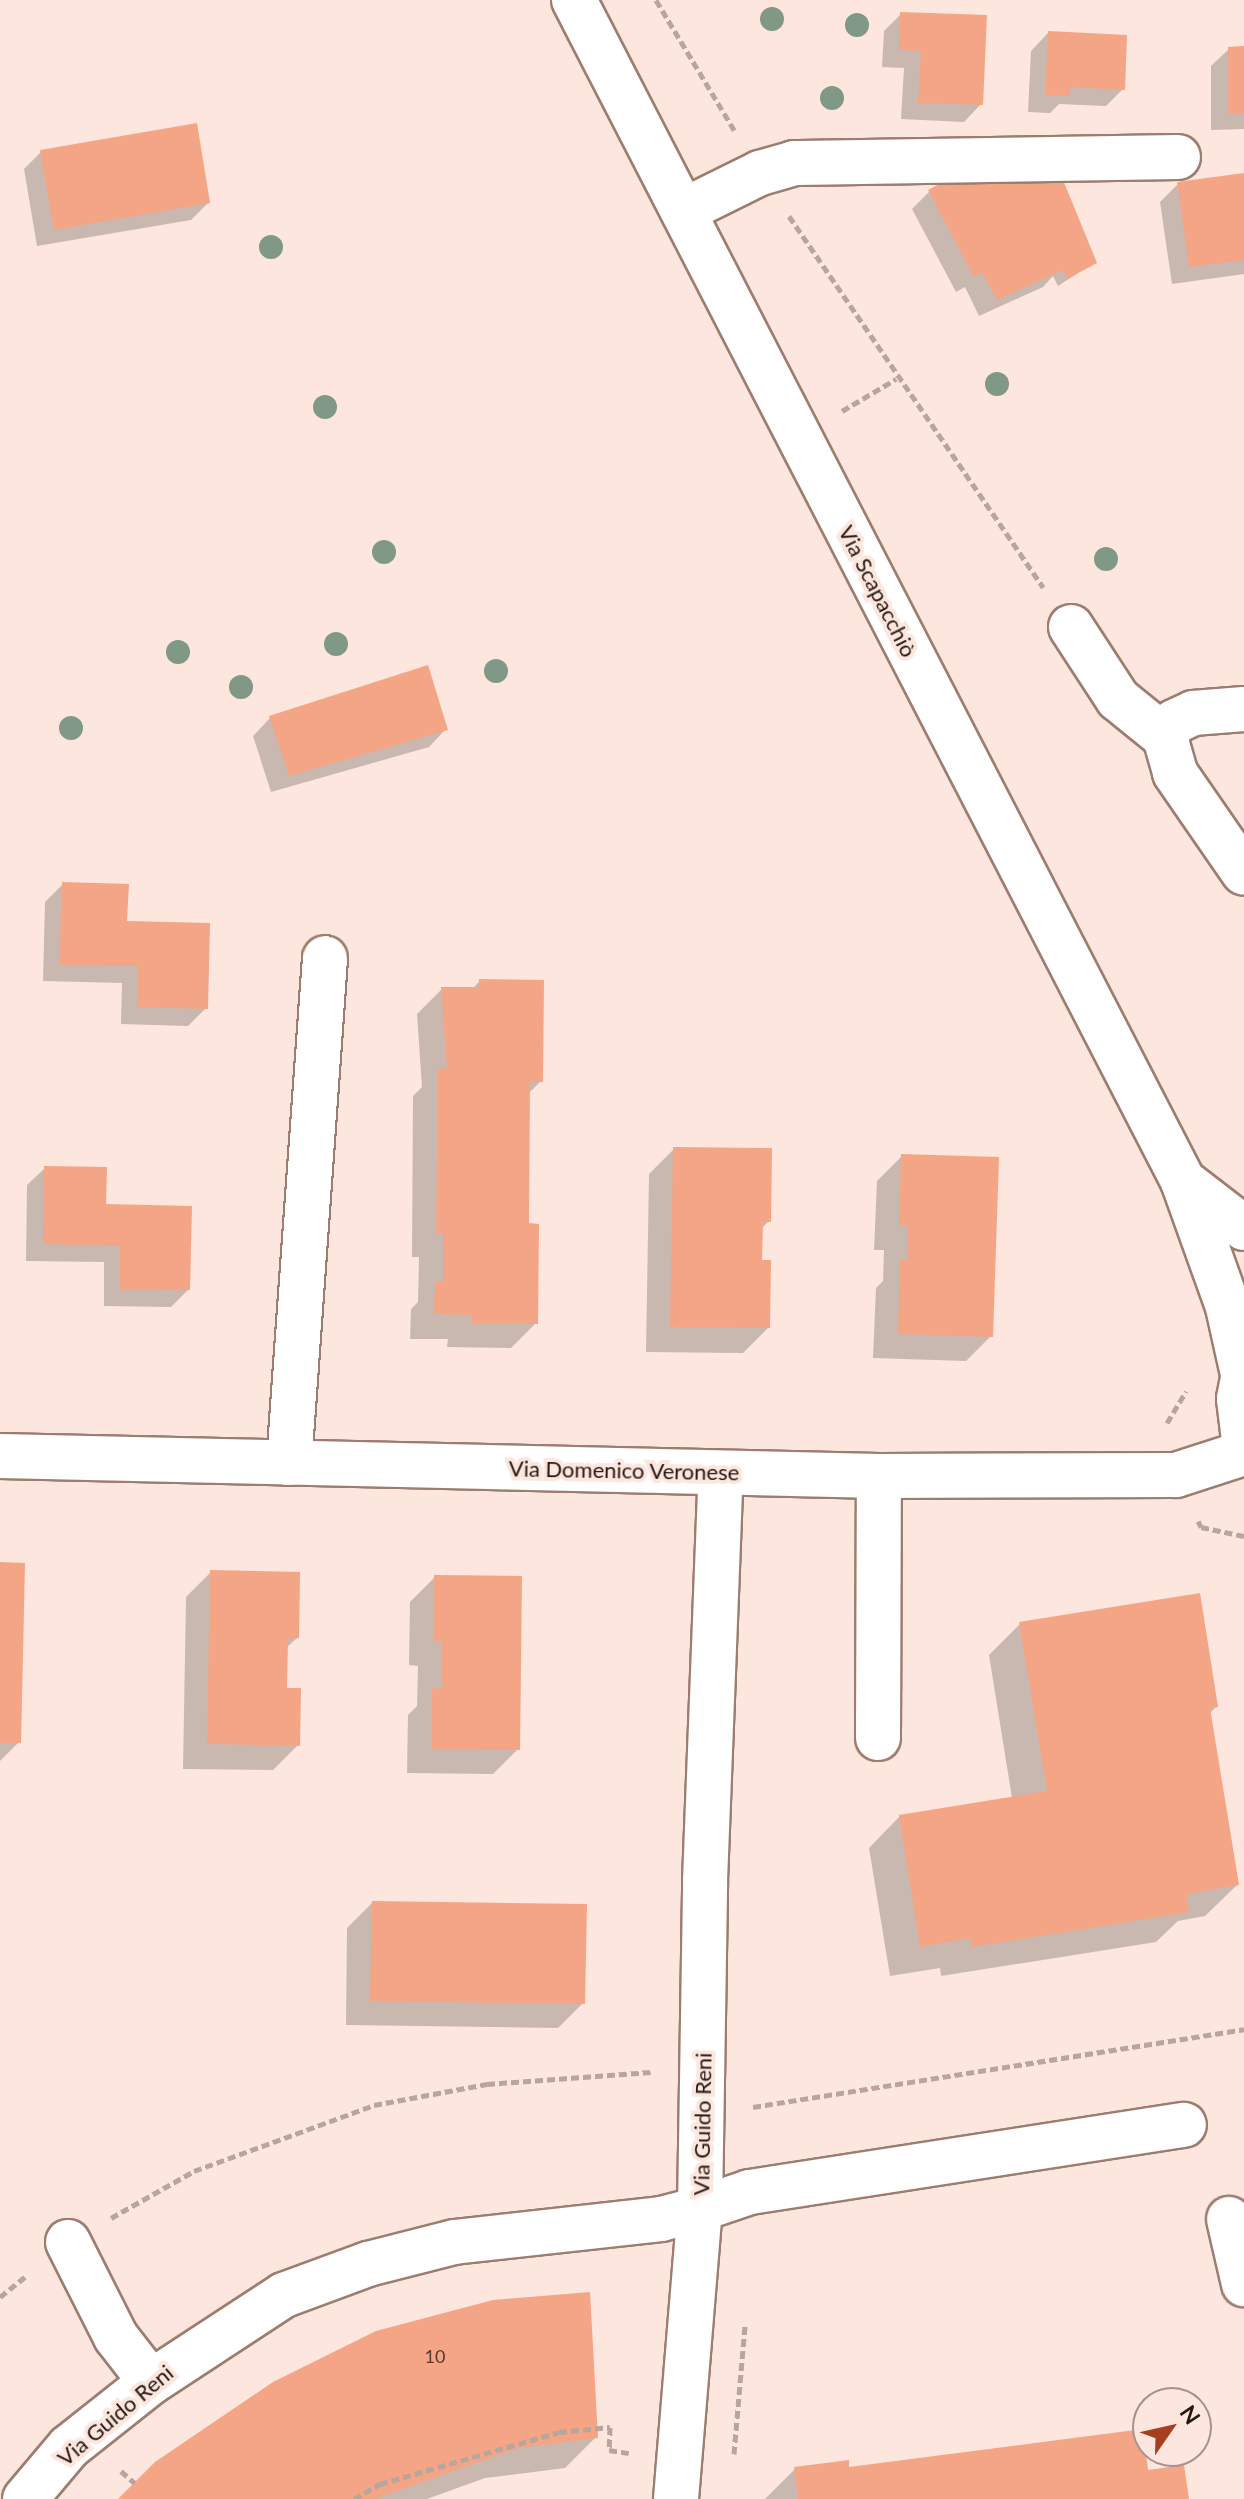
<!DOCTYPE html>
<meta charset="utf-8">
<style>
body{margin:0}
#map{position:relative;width:1244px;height:2499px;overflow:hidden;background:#fce6dd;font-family:Lato,sans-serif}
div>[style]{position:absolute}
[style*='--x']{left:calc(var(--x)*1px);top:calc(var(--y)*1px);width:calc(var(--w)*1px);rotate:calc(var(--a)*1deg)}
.shadow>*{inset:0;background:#0003}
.building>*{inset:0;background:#f4a585}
.path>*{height:5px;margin-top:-2.5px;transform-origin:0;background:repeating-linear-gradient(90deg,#b8a59d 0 8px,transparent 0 12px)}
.roads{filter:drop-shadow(2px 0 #9d7d6f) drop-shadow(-2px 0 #9d7d6f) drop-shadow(0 2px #9d7d6f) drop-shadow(0 -2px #9d7d6f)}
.minor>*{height:44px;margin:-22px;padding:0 22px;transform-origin:22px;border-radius:22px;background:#fff}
.trees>*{width:24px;height:24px;margin:-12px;border-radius:50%;background:#7f9986}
span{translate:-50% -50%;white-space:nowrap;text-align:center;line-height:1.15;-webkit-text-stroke:8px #fce6dd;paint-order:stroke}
.number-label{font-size:18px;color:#573a2e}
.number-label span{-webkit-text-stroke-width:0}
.street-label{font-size:22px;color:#231611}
.north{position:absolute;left:1132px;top:2387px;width:80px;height:80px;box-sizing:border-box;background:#fce6dd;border:2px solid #a5938b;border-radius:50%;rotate:56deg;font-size:22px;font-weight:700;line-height:32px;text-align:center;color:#231611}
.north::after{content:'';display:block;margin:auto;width:28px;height:36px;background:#a63e20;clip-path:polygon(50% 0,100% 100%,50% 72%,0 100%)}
</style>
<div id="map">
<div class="shadow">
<i style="clip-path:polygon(901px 14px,981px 104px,964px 122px,901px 119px,904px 68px,882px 67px,884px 31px)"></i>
<i style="clip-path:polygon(1048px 33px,1123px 89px,1106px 106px,1059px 104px,1050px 113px,1028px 112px,1031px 51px)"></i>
<i style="clip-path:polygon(1244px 48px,1244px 129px,1211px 130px,1211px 66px,1229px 49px)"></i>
<i style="clip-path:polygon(41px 152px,208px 203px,191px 220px,37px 246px,24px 169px)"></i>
<i style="clip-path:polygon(1244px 175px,1244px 274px,1172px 284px,1160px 202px,1178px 184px)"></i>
<i style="clip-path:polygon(930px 191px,1095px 262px,1058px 286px,1053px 276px,1043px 287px,979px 316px,965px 287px,956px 292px,912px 209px)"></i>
<i style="clip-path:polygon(270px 718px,446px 729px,429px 747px,271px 792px,253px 736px)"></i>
<i style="clip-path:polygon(63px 884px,125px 923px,206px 1008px,188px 1026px,121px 1024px,122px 983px,43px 981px,45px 902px)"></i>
<i style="clip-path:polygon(480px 981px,541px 1081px,528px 1094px,527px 1225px,536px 1323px,511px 1348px,447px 1347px,448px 1339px,410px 1339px,411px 1309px,418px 1302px,419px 1257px,412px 1257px,413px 1096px,422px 1087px,417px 1014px,442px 989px,472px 989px)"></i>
<i style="clip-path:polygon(674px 1149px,769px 1221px,760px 1230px,760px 1262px,768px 1328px,743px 1353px,646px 1352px,649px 1174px)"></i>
<i style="clip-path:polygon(902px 1156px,991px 1336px,966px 1361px,873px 1358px,876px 1288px,883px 1281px,884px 1250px,874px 1250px,877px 1181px)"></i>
<i style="clip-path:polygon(45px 1168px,104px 1206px,188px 1290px,171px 1307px,104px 1306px,104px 1262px,26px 1261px,27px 1185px)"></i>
<i style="clip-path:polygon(0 1564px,19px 1742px,0 1761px)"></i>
<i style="clip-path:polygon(211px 1572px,297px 1638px,286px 1648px,285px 1690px,298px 1745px,273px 1770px,183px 1769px,186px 1597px)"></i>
<i style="clip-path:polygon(435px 1577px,518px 1749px,493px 1774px,407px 1773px,408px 1715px,417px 1706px,418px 1666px,409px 1665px,410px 1602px)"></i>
<i style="clip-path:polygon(1020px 1624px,1216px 1707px,1209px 1714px,1237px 1885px,1205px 1916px,1178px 1921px,1156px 1942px,941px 1976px,940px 1968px,890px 1976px,869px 1848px,900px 1816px,1012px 1798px,989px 1655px)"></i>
<i style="clip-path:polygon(372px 1903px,583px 2003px,558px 2028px,346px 2025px,347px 1928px)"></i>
<i style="clip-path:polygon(596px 2437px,565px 2468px,485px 2478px,427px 2499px,121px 2499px)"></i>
<i style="clip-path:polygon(795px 2469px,1146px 2472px,1187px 2499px,765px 2499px)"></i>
</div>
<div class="building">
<i style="clip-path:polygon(900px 12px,987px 15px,983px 105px,918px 103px,921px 51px,899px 50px)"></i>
<i style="clip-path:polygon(1048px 31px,1127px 35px,1125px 90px,1070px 87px,1069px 96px,1045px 95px)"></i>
<i style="clip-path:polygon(1244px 46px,1244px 113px,1228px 113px,1228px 47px)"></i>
<i style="clip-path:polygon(197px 123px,210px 203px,54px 230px,40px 150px)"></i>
<i style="clip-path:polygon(974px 166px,1061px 175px,1097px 263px,1067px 279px,1063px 270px,997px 300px,982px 272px,974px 277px,928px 190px)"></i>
<i style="clip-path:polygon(1244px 173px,1244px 260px,1189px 267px,1177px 182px)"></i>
<i style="clip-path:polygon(428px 665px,448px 730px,289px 776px,269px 716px)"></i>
<i style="clip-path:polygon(62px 882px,129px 884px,127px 921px,210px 923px,208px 1009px,137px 1007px,138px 966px,59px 965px)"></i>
<i style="clip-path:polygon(479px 979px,544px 980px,543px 1082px,530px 1082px,529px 1223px,539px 1224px,538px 1324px,471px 1323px,472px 1315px,434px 1314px,435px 1282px,443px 1282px,443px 1233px,436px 1233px,438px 1069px,447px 1068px,441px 987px,479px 987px)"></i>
<i style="clip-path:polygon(673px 1147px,772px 1148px,771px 1222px,763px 1222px,762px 1260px,771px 1260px,770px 1328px,670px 1327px)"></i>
<i style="clip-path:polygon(901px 1154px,999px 1157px,993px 1337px,898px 1334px,900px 1260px,907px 1261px,908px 1226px,899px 1225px)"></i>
<i style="clip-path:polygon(44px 1166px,107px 1167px,106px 1204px,192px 1206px,190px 1290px,120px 1289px,120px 1246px,43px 1244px)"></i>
<i style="clip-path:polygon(0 1562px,25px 1563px,21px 1743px,0 1743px)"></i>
<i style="clip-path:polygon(210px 1570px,300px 1572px,299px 1638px,288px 1639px,287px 1688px,301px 1688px,300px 1746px,207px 1744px)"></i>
<i style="clip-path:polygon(434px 1575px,522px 1576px,520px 1750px,432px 1749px,432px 1688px,442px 1689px,442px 1641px,433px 1641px)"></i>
<i style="clip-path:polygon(1200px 1593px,1218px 1707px,1210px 1708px,1239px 1885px,1187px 1894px,1189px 1912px,972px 1947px,970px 1938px,920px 1947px,899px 1815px,1047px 1791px,1019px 1622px)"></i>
<i style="clip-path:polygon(372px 1901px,587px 1904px,585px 2004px,370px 2001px)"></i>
<i style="clip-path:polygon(590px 2292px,598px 2438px,518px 2448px,375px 2499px,118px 2499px,155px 2462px,273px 2382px,376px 2331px,493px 2300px)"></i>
<i style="clip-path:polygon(1143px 2429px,1148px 2470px,1184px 2465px,1189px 2499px,798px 2499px,794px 2467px,849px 2460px,849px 2467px)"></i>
</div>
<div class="path">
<i style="--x:656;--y:0;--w:152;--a:59"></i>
<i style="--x:789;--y:216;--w:450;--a:55.6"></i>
<i style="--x:842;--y:411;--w:63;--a:-30.7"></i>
<i style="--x:1167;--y:1423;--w:37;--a:-59"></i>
<i style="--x:1198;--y:1521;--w:7;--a:63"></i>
<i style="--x:1201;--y:1527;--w:44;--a:11.8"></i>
<i style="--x:753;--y:2107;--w:497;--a:-9"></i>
<i style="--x:111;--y:2218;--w:95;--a:-29.5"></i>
<i style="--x:194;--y:2171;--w:192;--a:-20.1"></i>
<i style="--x:374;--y:2105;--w:115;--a:-10.5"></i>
<i style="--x:487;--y:2084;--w:164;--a:-4.2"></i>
<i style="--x:0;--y:2297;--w:35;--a:-39"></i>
<i style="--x:734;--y:2454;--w:129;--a:-85.1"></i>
<i style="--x:121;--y:2471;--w:18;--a:41"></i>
<i style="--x:354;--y:2499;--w:30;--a:-30"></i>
<i style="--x:380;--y:2484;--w:186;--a:-16.2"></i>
<i style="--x:559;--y:2432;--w:51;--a:-5.6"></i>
<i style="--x:610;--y:2427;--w:23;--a:92"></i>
<i style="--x:609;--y:2450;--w:20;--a:9"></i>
</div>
<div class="roads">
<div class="minor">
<i style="--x:574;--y:0;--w:1329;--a:62.72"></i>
<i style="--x:1183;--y:1181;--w:134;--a:70.3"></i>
<i style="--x:1228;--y:1307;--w:69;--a:77.4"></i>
<i style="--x:683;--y:211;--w:86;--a:-26.3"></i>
<i style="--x:760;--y:173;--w:35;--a:-16"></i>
<i style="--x:794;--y:163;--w:384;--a:-0.9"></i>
<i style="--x:1071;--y:627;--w:86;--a:56.9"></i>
<i style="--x:1118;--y:699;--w:60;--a:39"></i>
<i style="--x:1165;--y:737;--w:37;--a:74"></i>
<i style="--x:1175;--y:773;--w:121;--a:55.4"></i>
<i style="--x:1165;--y:737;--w:17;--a:-59"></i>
<i style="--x:1174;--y:722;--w:21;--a:-25"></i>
<i style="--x:1193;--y:713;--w:51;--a:-4.5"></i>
<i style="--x:1183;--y:1181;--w:77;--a:37.6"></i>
<i style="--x:1244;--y:1373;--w:26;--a:101"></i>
<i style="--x:1239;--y:1399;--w:39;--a:83"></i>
<i style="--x:0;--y:1456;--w:879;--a:1.3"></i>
<i style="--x:879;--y:1476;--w:297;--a:-0.2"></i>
<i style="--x:1176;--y:1475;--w:71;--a:-17.9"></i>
<i style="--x:289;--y:1463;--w:506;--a:-85.92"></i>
<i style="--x:878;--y:1738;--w:262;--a:-89.8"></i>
<i style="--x:1229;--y:2219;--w:67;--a:77"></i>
<i style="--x:68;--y:2242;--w:106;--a:63.2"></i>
<i style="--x:116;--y:2337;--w:57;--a:52.1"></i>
<i style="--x:25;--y:2499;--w:68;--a:-49.8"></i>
<i style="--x:69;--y:2447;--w:105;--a:-38.4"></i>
<i style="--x:151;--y:2382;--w:159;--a:-33.2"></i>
<i style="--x:284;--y:2295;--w:90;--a:-20.3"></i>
<i style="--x:368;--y:2264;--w:89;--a:-14.3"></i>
<i style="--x:454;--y:2242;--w:208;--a:-6.3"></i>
<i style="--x:661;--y:2219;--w:40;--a:-14.4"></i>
<i style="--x:700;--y:2209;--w:328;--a:-89.1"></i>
<i style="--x:705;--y:1881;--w:408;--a:-87.8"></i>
<i style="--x:676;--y:2499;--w:291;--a:-85.3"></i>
<i style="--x:700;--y:2209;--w:53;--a:-18.8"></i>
<i style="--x:750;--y:2192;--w:439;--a:-8.8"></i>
</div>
</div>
<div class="trees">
<i style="left:772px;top:19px"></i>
<i style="left:857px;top:25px"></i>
<i style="left:832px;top:98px"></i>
<i style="left:271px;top:247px"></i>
<i style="left:997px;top:384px"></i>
<i style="left:325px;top:407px"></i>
<i style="left:384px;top:552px"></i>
<i style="left:1106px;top:559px"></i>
<i style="left:336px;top:644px"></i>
<i style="left:178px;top:652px"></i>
<i style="left:496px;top:671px"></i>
<i style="left:241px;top:687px"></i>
<i style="left:71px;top:728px"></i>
</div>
<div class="number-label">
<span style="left:435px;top:2356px">10</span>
</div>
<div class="street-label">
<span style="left:878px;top:591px;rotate:63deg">Via Scapacchiò</span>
<span style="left:624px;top:1470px;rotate:1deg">Via Domenico Veronese</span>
<span style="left:702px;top:2124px;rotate:-89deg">Via Guido Reni</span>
<span style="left:115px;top:2415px;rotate:-40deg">Via Guido Reni</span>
</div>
<div class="north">N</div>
</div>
